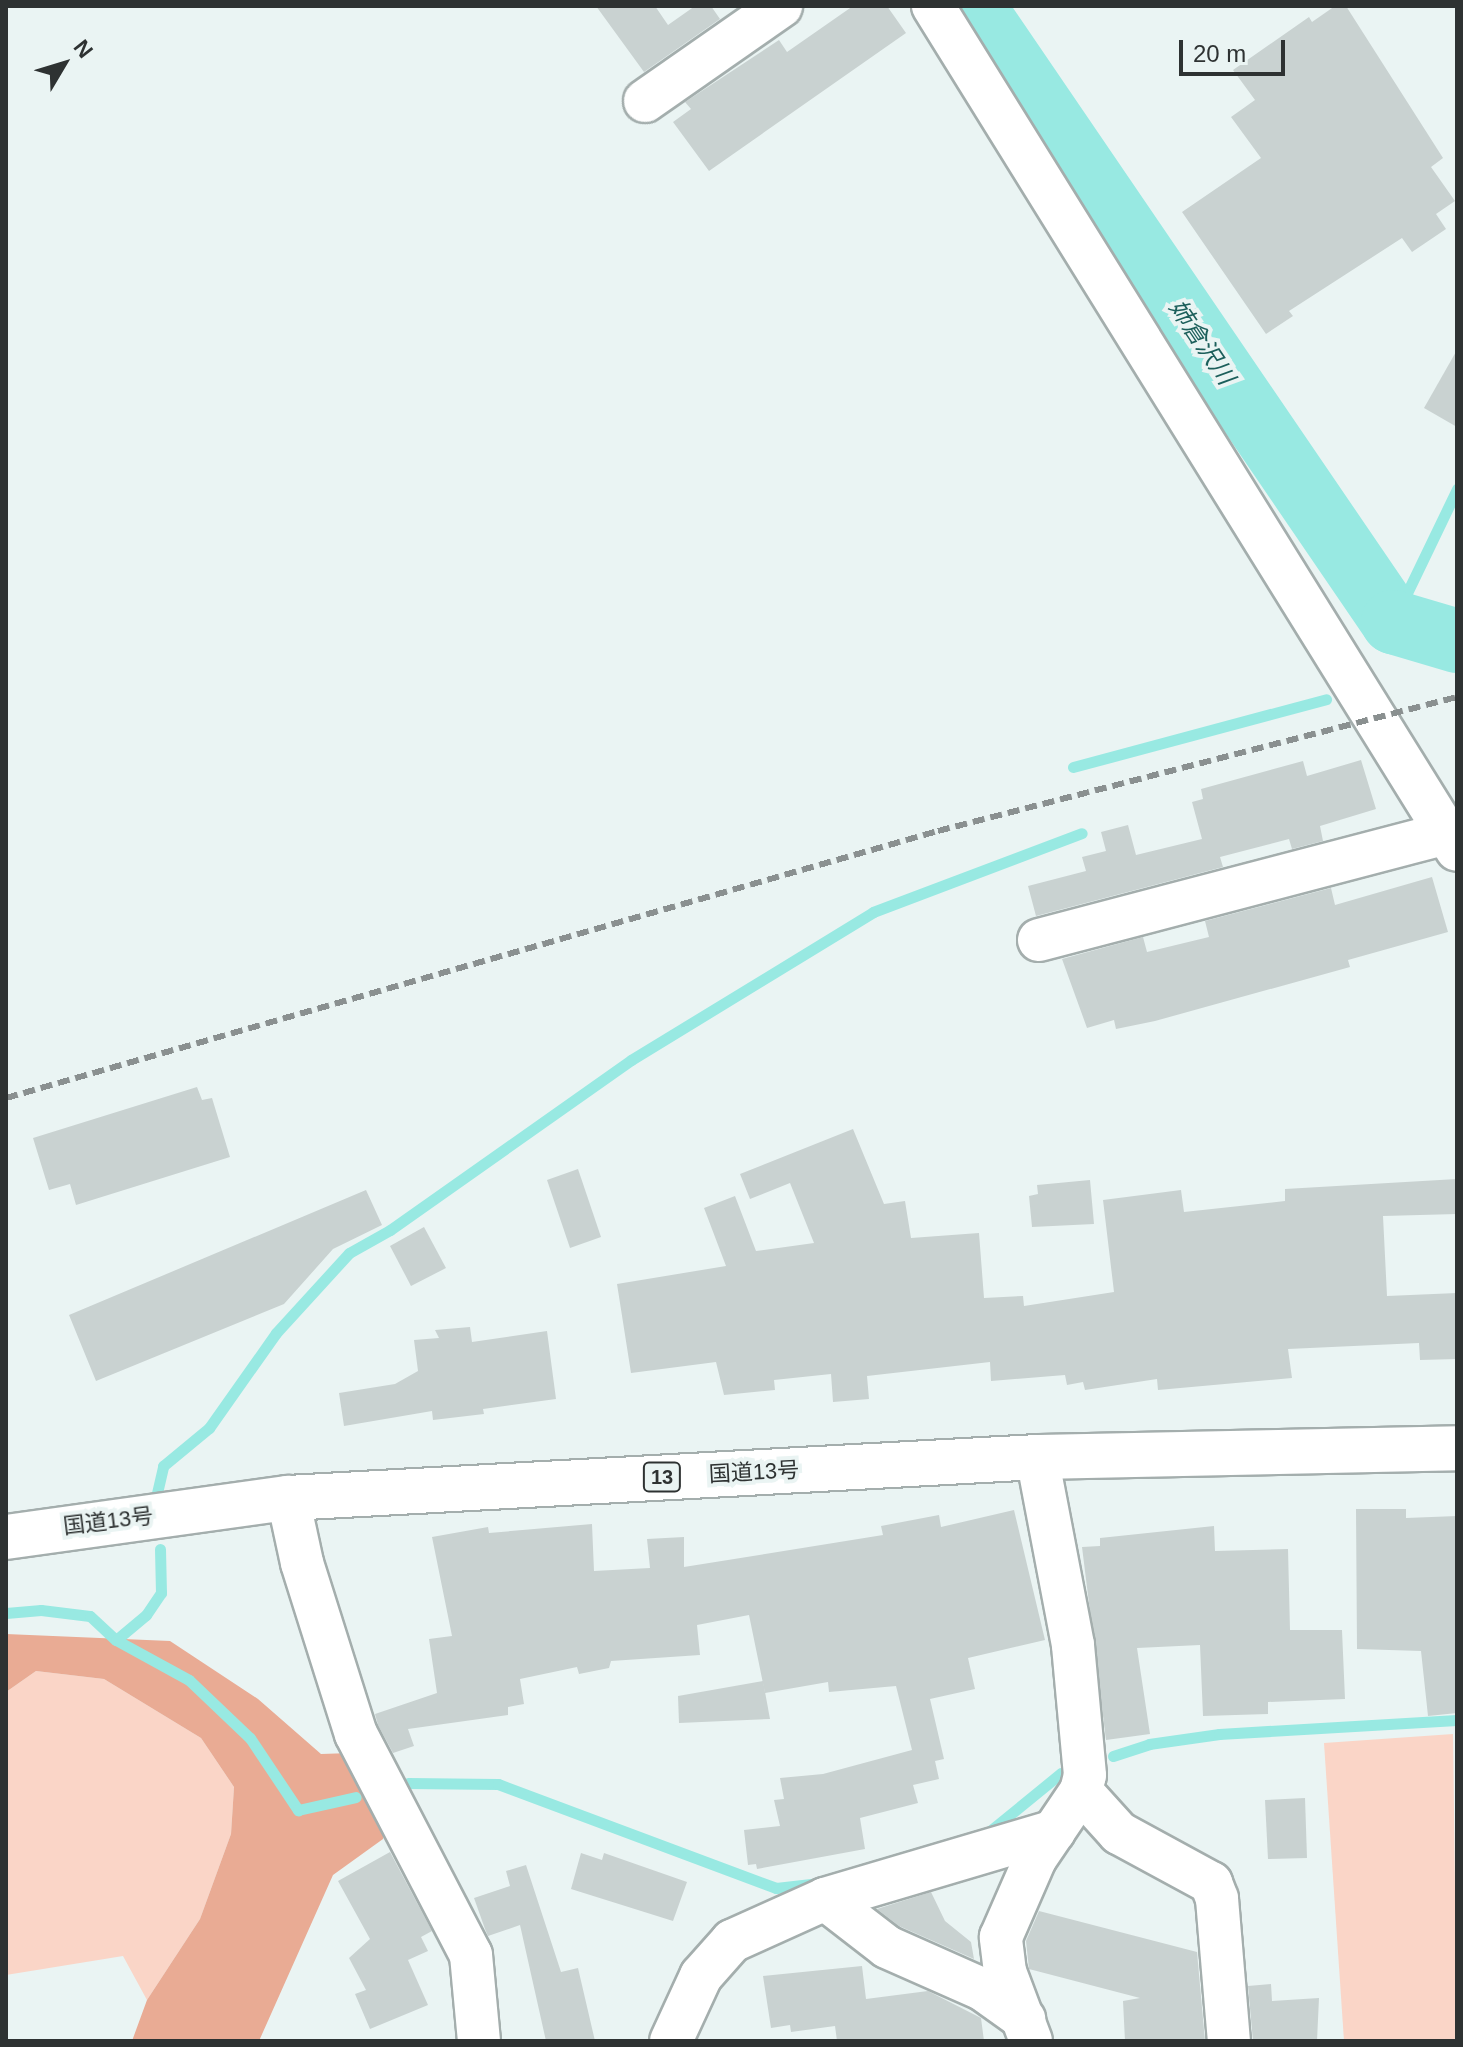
<!DOCTYPE html>
<meta charset="utf-8">
<style>
body{margin:0}
#map{position:relative;width:1463px;height:2047px;overflow:hidden;background:#eaf4f3;font-family:Arial,"Noto Sans JP",sans-serif}
div>[style]{position:absolute}
[style*='--x']{left:calc(var(--x)*1px);top:calc(var(--y)*1px);width:calc(var(--w)*1px);rotate:calc(var(--a)*1deg)}
.green>*{inset:0;background:#fad5c7}
.forest>*{inset:0;background:#e9ab94}
.stream>*{height:11px;margin:-5.5px;padding:0 5.5px;transform-origin:5.5px;border-radius:5.5px;background:#98e9e2}
.river>*{height:64px;margin:-32px;padding:0 32px;transform-origin:32px;border-radius:32px;background:#98e9e2}
.building>*{inset:0;background:#c9d2d1}
.roads{filter:drop-shadow(2px 0 #a4aead) drop-shadow(-2px 0 #a4aead) drop-shadow(0 2px #a4aead) drop-shadow(0 -2px #a4aead)}
.minor>*{height:42px;margin:-21px;padding:0 21px;transform-origin:21px;border-radius:21px;background:#fff}
.highway>*{height:44px;margin:-22px;padding:0 22px;transform-origin:22px;border-radius:22px;background:#fff}
.rail>*{height:6px;margin-top:-3px;transform-origin:0;background:repeating-linear-gradient(90deg,#8a9090 0 12px,transparent 0 18px)}
span{translate:-50% -50%;white-space:nowrap;text-align:center;line-height:1.15;-webkit-text-stroke:8px #eaf4f3;paint-order:stroke}
.shield-label span{padding:2px 6px;background:#eaf4f3;border:2px solid;border-radius:6px;-webkit-text-stroke-width:0}
.shield-label{font-size:20px;color:#2e3232;font-weight:700}
.street-label{font-size:22px;color:#2e3232}
.water-label{font-size:24px;color:#1c5f5b;font-style:italic}
.frame{position:absolute;inset:0;border:8px solid #2e3232;pointer-events:none}
.north{position:absolute;left:24px;top:24px;width:80px;height:80px;-webkit-text-stroke:6px #eaf4f3;paint-order:stroke;rotate:52deg;font-size:22px;font-weight:700;line-height:32px;text-align:center;color:#2e3232}
.north::after{content:'';display:block;margin:auto;width:28px;height:36px;background:#2e3232;clip-path:polygon(50% 0,100% 100%,50% 72%,0 100%)}
.scale{position:absolute;left:1179px;top:40px;width:106px;height:36px;box-sizing:border-box;border:4px solid #2e3232;border-top:0;padding-left:10px;font-size:24px;line-height:28px;white-space:nowrap;color:#2e3232;-webkit-text-stroke:6px #eaf4f3;paint-order:stroke}
</style>
<div id="map">
<div class="green">
<i style="clip-path:polygon(36px 1671px,104px 1679px,201px 1738px,234px 1787px,231px 1834px,200px 1919px,147px 2000px,123px 1956px,6px 1975px,6px 1692px)"></i>
<i style="clip-path:polygon(1453px 1734px,1457px 2041px,1344px 2041px,1324px 1743px)"></i>
</div>
<div class="forest">
<i style="clip-path:polygon(6px 1634px,170px 1641px,258px 1699px,321px 1754px,351px 1753px,389px 1805px,383px 1839px,333px 1875px,259px 2041px,132px 2041px,147px 2000px,200px 1919px,231px 1834px,234px 1787px,201px 1738px,104px 1679px,36px 1671px,6px 1692px)"></i>
</div>
<div class="stream">
<i style="--x:1393;--y:622;--w:148;--a:-64.3"></i>
<i style="--x:1073;--y:767;--w:262;--a:-15"></i>
<i style="--x:157;--y:1493;--w:28;--a:-77"></i>
<i style="--x:163;--y:1466;--w:60;--a:-39.6"></i>
<i style="--x:209;--y:1428;--w:116;--a:-54.8"></i>
<i style="--x:276;--y:1333;--w:108;--a:-47.6"></i>
<i style="--x:349;--y:1253;--w:47;--a:-29.3"></i>
<i style="--x:390;--y:1230;--w:295;--a:-35.2"></i>
<i style="--x:631;--y:1060;--w:284;--a:-31.4"></i>
<i style="--x:873;--y:912;--w:223;--a:-20.7"></i>
<i style="--x:6;--y:1613;--w:35;--a:-5"></i>
<i style="--x:41;--y:1610;--w:49;--a:7"></i>
<i style="--x:90;--y:1616;--w:35;--a:43"></i>
<i style="--x:116;--y:1640;--w:39;--a:-40"></i>
<i style="--x:146;--y:1615;--w:27;--a:-56"></i>
<i style="--x:161;--y:1593;--w:44;--a:-91.3"></i>
<i style="--x:116;--y:1640;--w:83;--a:28.7"></i>
<i style="--x:189;--y:1680;--w:84;--a:43.6"></i>
<i style="--x:250;--y:1738;--w:87;--a:56.3"></i>
<i style="--x:298;--y:1810;--w:59;--a:-12.6"></i>
<i style="--x:1113;--y:1756;--w:38;--a:-18"></i>
<i style="--x:1149;--y:1744;--w:71;--a:-8.1"></i>
<i style="--x:1219;--y:1734;--w:238;--a:-3.4"></i>
<i style="--x:408;--y:1783;--w:90;--a:0.6"></i>
<i style="--x:498;--y:1784;--w:297;--a:20.5"></i>
<i style="--x:776;--y:1888;--w:44;--a:-6.5"></i>
<i style="--x:985;--y:1835;--w:98;--a:-39.2"></i>
</div>
<div class="river">
<i style="--x:973;--y:6;--w:746;--a:55.71"></i>
<i style="--x:1393;--y:622;--w:67;--a:16.5"></i>
</div>
<div class="building">
<i style="clip-path:polygon(596px 6px,655px 6px,668px 25px,695px 6px,711px 6px,720px 19px,644px 72px)"></i>
<i style="clip-path:polygon(853px 6px,887px 6px,906px 33px,709px 171px,673px 122px,691px 109px,685px 102px,779px 40px,787px 52px)"></i>
<i style="clip-path:polygon(1335px 6px,1346px 6px,1443px 158px,1431px 167px,1455px 201px,1436px 214px,1446px 229px,1412px 252px,1402px 238px,1289px 311px,1293px 316px,1266px 334px,1182px 212px,1261px 158px,1231px 117px,1255px 100px,1233px 70px,1309px 17px,1312px 22px)"></i>
<i style="clip-path:polygon(1457px 350px,1457px 427px,1424px 408px)"></i>
<i style="clip-path:polygon(1361px 760px,1376px 809px,1320px 826px,1323px 841px,1292px 849px,1289px 839px,1220px 857px,1223px 867px,1036px 916px,1028px 886px,1086px 871px,1082px 857px,1106px 851px,1101px 832px,1128px 825px,1136px 855px,1202px 839px,1192px 802px,1203px 799px,1201px 789px,1303px 761px,1307px 776px)"></i>
<i style="clip-path:polygon(1432px 877px,1448px 932px,1348px 960px,1350px 967px,1155px 1021px,1116px 1029px,1114px 1020px,1087px 1028px,1062px 959px,1143px 937px,1147px 952px,1209px 937px,1205px 921px,1331px 888px,1335px 905px)"></i>
<i style="clip-path:polygon(197px 1087px,202px 1100px,212px 1098px,230px 1157px,76px 1205px,70px 1184px,49px 1190px,33px 1138px)"></i>
<i style="clip-path:polygon(853px 1129px,884px 1204px,905px 1201px,911px 1238px,979px 1233px,984px 1298px,1023px 1296px,1024px 1306px,1114px 1292px,1103px 1200px,1181px 1190px,1184px 1212px,1285px 1201px,1285px 1189px,1457px 1179px,1457px 1214px,1383px 1216px,1387px 1296px,1457px 1293px,1457px 1359px,1420px 1360px,1419px 1343px,1288px 1349px,1292px 1378px,1158px 1390px,1157px 1379px,1085px 1390px,1083px 1382px,1067px 1385px,1065px 1375px,991px 1381px,990px 1362px,867px 1376px,869px 1399px,833px 1402px,831px 1374px,774px 1380px,775px 1390px,724px 1395px,716px 1362px,631px 1373px,617px 1284px,726px 1266px,704px 1208px,735px 1196px,756px 1251px,814px 1243px,790px 1183px,750px 1199px,740px 1174px)"></i>
<i style="clip-path:polygon(578px 1169px,601px 1237px,570px 1248px,547px 1180px)"></i>
<i style="clip-path:polygon(1090px 1180px,1094px 1224px,1032px 1227px,1029px 1196px,1038px 1194px,1037px 1185px)"></i>
<i style="clip-path:polygon(366px 1190px,382px 1225px,333px 1249px,284px 1304px,96px 1381px,69px 1315px)"></i>
<i style="clip-path:polygon(424px 1227px,446px 1268px,411px 1286px,390px 1246px)"></i>
<i style="clip-path:polygon(470px 1327px,472px 1342px,547px 1331px,556px 1399px,483px 1409px,484px 1414px,433px 1420px,432px 1411px,344px 1426px,339px 1393px,395px 1384px,418px 1371px,414px 1340px,439px 1338px,435px 1330px)"></i>
<i style="clip-path:polygon(1356px 1509px,1406px 1509px,1406px 1518px,1457px 1516px,1457px 1713px,1428px 1716px,1421px 1651px,1357px 1649px)"></i>
<i style="clip-path:polygon(1014px 1510px,1045px 1640px,968px 1658px,975px 1689px,930px 1699px,944px 1759px,935px 1761px,939px 1779px,913px 1785px,918px 1803px,860px 1818px,865px 1849px,757px 1869px,756px 1864px,748px 1865px,744px 1830px,780px 1826px,774px 1800px,784px 1799px,780px 1778px,823px 1774px,912px 1750px,896px 1686px,829px 1692px,828px 1682px,765px 1693px,749px 1615px,697px 1625px,700px 1655px,611px 1661px,609px 1668px,579px 1674px,577px 1667px,520px 1679px,524px 1704px,508px 1707px,508px 1715px,408px 1729px,414px 1746px,393px 1753px,378px 1725px,375px 1714px,437px 1693px,429px 1639px,452px 1636px,432px 1537px,488px 1527px,489px 1533px,592px 1524px,594px 1571px,650px 1568px,647px 1539px,684px 1537px,684px 1567px,883px 1535px,881px 1526px,939px 1515px,941px 1527px)"></i>
<i style="clip-path:polygon(1214px 1526px,1215px 1551px,1288px 1549px,1290px 1630px,1342px 1630px,1345px 1699px,1268px 1702px,1268px 1714px,1203px 1716px,1200px 1645px,1137px 1648px,1150px 1734px,1106px 1740px,1082px 1547px,1100px 1546px,1100px 1538px)"></i>
<i style="clip-path:polygon(763px 1681px,770px 1719px,679px 1723px,678px 1696px)"></i>
<i style="clip-path:polygon(1305px 1798px,1307px 1858px,1268px 1859px,1265px 1800px)"></i>
<i style="clip-path:polygon(390px 1852px,432px 1931px,421px 1937px,428px 1951px,408px 1960px,428px 2005px,370px 2029px,355px 1994px,366px 1990px,349px 1958px,370px 1939px,338px 1881px)"></i>
<i style="clip-path:polygon(581px 1853px,602px 1860px,604px 1853px,687px 1882px,673px 1921px,571px 1889px)"></i>
<i style="clip-path:polygon(526px 1865px,561px 1972px,578px 1968px,595px 2041px,546px 2041px,520px 1925px,488px 1936px,485px 1929px,474px 1898px,510px 1886px,506px 1871px)"></i>
<i style="clip-path:polygon(931px 1892px,945px 1921px,971px 1942px,974px 1959px,899px 1926px,877px 1909px)"></i>
<i style="clip-path:polygon(1039px 1911px,1197px 1952px,1205px 2041px,1125px 2041px,1123px 2001px,1140px 1998px,1029px 1969px,1026px 1941px)"></i>
<i style="clip-path:polygon(862px 1966px,866px 1999px,928px 1991px,981px 2018px,984px 2041px,837px 2041px,835px 2026px,791px 2032px,790px 2025px,771px 2028px,763px 1976px)"></i>
<i style="clip-path:polygon(1271px 1984px,1272px 2001px,1319px 1998px,1317px 2041px,1253px 2041px,1248px 1986px)"></i>
</div>
<div class="roads">
<div class="minor">
<i style="--x:933;--y:6;--w:993;--a:58.17"></i>
<i style="--x:645;--y:101;--w:166;--a:-34.9"></i>
<i style="--x:1039;--y:940;--w:422;--a:-14.7"></i>
<i style="--x:288;--y:1498;--w:66;--a:77.8"></i>
<i style="--x:302;--y:1563;--w:179;--a:72.5"></i>
<i style="--x:356;--y:1734;--w:249;--a:62.5"></i>
<i style="--x:471;--y:1955;--w:86;--a:84.7"></i>
<i style="--x:1081;--y:1791;--w:57;--a:47.9"></i>
<i style="--x:1119;--y:1833;--w:105;--a:28.5"></i>
<i style="--x:1211;--y:1883;--w:17;--a:69"></i>
<i style="--x:1217;--y:1899;--w:143;--a:85.2"></i>
<i style="--x:825;--y:1899;--w:239;--a:-16.5"></i>
<i style="--x:671;--y:2041;--w:72;--a:-65.2"></i>
<i style="--x:701;--y:1976;--w:47;--a:-48.5"></i>
<i style="--x:732;--y:1941;--w:102;--a:-24.3"></i>
<i style="--x:825;--y:1899;--w:78;--a:37.7"></i>
<i style="--x:887;--y:1947;--w:104;--a:23.9"></i>
<i style="--x:982;--y:1989;--w:52;--a:35.5"></i>
<i style="--x:1031;--y:2041;--w:74;--a:-110.6"></i>
<i style="--x:1005;--y:1972;--w:35;--a:-97"></i>
<i style="--x:1001;--y:1937;--w:85;--a:-66.4"></i>
<i style="--x:1035;--y:1859;--w:82;--a:-55.9"></i>
<i style="--x:1081;--y:1791;--w:16;--a:-76"></i>
<i style="--x:1085;--y:1775;--w:131;--a:-95.3"></i>
<i style="--x:1073;--y:1645;--w:191;--a:-100.8"></i>
</div>
<div class="highway">
<i style="--x:6;--y:1537;--w:285;--a:-7.9"></i>
<i style="--x:288;--y:1498;--w:750;--a:-3.13"></i>
<i style="--x:1037;--y:1457;--w:420;--a:-1.2"></i>
</div>
</div>
<div class="rail">
<i style="--x:6;--y:1098;--w:969;--a:-15.99"></i>
<i style="--x:938;--y:831;--w:536;--a:-14.48"></i>
</div>
<div class="shield-label">
<span style="left:662px;top:1477px">13</span>
</div>
<div class="street-label">
<span style="left:754px;top:1472px;rotate:-3deg">国道13号</span>
<span style="left:108px;top:1521px;rotate:-7deg">国道13号</span>
</div>
<div class="water-label">
<span style="left:1202px;top:342px;rotate:56deg">姉倉沢川</span>
</div>
<div class="frame"></div>
<div class="north">N</div>
<div class="scale">20 m</div>
</div>
